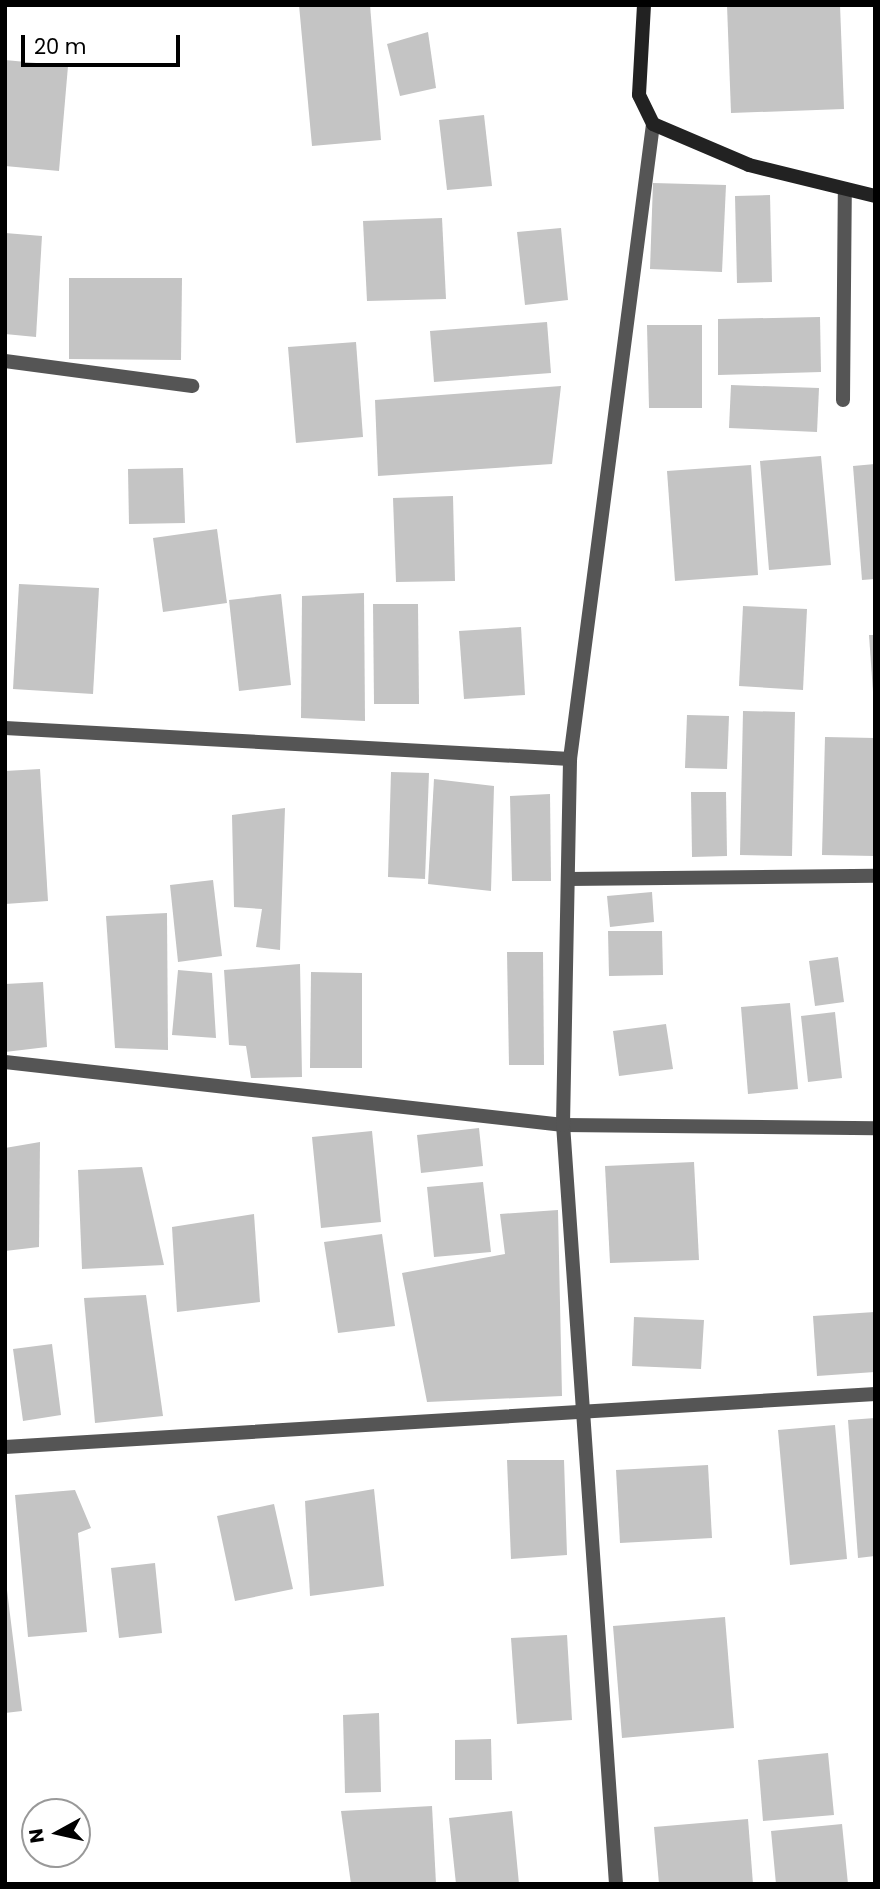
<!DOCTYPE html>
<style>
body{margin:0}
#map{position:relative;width:880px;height:1889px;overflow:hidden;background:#fff;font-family:Poppins,sans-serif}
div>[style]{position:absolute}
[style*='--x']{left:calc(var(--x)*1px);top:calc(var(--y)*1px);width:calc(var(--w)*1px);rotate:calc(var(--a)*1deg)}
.building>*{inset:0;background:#c4c4c4}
.minor>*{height:14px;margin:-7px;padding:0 7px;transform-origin:7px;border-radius:7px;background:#555}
.secondary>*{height:14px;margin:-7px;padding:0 7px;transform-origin:7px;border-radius:7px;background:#222}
span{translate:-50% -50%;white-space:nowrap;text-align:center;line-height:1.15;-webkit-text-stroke:6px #fff;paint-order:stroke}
.frame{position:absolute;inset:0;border:7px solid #000;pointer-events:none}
.north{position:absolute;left:21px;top:1798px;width:70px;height:70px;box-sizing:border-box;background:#fff;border:2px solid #999;border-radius:50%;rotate:262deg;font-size:19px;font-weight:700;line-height:28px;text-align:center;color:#000}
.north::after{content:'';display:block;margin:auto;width:24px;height:32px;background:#000;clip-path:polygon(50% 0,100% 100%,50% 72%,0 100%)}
.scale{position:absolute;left:21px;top:35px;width:159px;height:32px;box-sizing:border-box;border:4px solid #000;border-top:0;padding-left:9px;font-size:21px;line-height:24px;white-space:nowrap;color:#000;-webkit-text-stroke:5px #fff;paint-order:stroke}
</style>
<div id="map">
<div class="building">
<i style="clip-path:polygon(299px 5px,370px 5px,381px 140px,312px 146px)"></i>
<i style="clip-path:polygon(727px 5px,840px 5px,844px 109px,731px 113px)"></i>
<i style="clip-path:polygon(428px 32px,436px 88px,400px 96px,387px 44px)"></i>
<i style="clip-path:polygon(5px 60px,68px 66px,59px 171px,5px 166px)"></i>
<i style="clip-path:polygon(484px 115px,492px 186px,447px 190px,439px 120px)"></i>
<i style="clip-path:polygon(653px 183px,726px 185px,722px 272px,650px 269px)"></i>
<i style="clip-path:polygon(770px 195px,772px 282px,737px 283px,735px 196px)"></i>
<i style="clip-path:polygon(442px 218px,446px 299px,367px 301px,363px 221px)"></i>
<i style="clip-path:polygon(561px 228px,568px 300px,525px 305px,517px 232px)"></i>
<i style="clip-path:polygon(5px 233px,42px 236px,36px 337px,5px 334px)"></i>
<i style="clip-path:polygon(69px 278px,182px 278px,181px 360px,69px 359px)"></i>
<i style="clip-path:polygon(820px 317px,821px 372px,718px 375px,718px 319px)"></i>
<i style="clip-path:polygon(547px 322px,551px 373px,434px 382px,430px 331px)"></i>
<i style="clip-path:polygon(647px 325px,702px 325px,702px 408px,649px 408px)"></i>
<i style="clip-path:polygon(356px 342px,363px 437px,296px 443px,288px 347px)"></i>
<i style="clip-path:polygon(731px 385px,819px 388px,817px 432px,729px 428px)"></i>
<i style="clip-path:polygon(561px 386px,552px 464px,378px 476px,375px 400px)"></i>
<i style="clip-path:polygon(821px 456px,831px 565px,769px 570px,760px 461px)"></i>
<i style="clip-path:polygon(875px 464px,875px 579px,862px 580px,853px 466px)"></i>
<i style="clip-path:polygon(751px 465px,758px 575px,675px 581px,667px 471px)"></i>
<i style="clip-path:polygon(183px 468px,185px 523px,129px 524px,128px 469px)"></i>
<i style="clip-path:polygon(453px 496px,455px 581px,396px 582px,393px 498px)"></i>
<i style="clip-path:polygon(217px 529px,227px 603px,163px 612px,153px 538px)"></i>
<i style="clip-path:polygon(19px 584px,99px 588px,93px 694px,13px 689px)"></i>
<i style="clip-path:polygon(364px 593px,365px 721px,301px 718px,302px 596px)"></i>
<i style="clip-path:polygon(281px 594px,291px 685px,239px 691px,229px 600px)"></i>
<i style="clip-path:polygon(373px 604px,418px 604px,419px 704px,374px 704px)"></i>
<i style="clip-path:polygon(743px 606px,807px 609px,803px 690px,739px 686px)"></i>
<i style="clip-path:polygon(521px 627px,525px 695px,464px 699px,459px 631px)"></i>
<i style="clip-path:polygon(869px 635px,875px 635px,875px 692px,873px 692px)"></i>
<i style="clip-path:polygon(743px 711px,795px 712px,792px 856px,740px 855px)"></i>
<i style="clip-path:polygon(687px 715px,729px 716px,727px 769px,685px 768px)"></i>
<i style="clip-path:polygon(825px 737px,875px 738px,875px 856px,822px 855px)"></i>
<i style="clip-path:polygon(40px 769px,48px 901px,5px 904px,5px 771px)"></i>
<i style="clip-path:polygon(391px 772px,429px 773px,425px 879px,388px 877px)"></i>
<i style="clip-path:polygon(434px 779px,494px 786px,491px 891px,428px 884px)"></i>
<i style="clip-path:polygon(691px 792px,726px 792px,727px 856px,692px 857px)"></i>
<i style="clip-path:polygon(550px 794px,551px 881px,512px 881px,510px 796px)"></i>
<i style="clip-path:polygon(285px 808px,280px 950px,256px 947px,262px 909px,234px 907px,232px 815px)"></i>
<i style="clip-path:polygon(213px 880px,222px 956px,178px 962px,170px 885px)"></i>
<i style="clip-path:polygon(652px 892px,654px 922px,610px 927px,607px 896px)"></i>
<i style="clip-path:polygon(167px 913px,168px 1050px,115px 1048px,106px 916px)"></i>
<i style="clip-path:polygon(608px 931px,662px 931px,663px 975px,609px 976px)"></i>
<i style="clip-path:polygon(507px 952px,543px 952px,544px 1065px,509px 1065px)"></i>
<i style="clip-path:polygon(838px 957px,844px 1002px,815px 1006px,809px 961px)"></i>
<i style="clip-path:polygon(300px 964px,302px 1077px,251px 1078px,246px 1046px,229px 1045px,224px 970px)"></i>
<i style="clip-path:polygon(178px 970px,212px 973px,216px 1038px,172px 1035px)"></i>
<i style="clip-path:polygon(311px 972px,362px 973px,362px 1068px,310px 1068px)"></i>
<i style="clip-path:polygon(43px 982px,47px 1047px,5px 1052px,5px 984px)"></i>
<i style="clip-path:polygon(790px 1003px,798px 1089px,748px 1094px,741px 1007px)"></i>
<i style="clip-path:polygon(835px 1012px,842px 1078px,808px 1082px,801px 1016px)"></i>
<i style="clip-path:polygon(666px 1024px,673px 1069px,619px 1076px,613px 1031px)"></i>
<i style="clip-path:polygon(479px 1128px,483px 1166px,421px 1173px,417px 1135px)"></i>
<i style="clip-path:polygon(372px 1131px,381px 1222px,321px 1228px,312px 1137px)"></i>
<i style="clip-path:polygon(40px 1142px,39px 1247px,5px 1251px,5px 1148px)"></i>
<i style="clip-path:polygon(694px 1162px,699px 1260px,610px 1263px,605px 1166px)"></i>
<i style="clip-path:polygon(142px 1167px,164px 1265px,82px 1269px,78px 1170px)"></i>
<i style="clip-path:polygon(483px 1182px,491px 1252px,434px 1257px,427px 1187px)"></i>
<i style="clip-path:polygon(558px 1210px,562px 1396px,427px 1402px,402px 1273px,505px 1254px,500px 1214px)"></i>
<i style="clip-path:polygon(254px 1214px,260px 1302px,177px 1312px,172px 1227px)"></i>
<i style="clip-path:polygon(382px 1234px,395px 1326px,338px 1333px,324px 1242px)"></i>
<i style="clip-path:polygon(146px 1295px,163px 1416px,95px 1423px,84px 1298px)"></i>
<i style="clip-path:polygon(875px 1312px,875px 1372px,817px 1376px,813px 1316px)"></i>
<i style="clip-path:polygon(634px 1317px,704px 1320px,701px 1369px,632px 1366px)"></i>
<i style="clip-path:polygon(52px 1344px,61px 1415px,23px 1421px,13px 1349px)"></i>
<i style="clip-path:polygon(875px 1418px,875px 1556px,858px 1558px,848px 1420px)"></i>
<i style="clip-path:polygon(835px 1425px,847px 1559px,790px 1565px,778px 1430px)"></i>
<i style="clip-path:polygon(507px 1460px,564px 1460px,567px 1555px,511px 1559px)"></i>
<i style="clip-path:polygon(708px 1465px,712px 1538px,620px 1543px,616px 1470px)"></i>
<i style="clip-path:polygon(374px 1489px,384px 1586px,310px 1596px,305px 1501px)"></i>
<i style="clip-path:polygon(75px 1490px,91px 1528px,78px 1533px,87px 1632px,28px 1637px,15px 1495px)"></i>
<i style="clip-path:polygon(274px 1504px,293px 1589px,235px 1601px,217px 1516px)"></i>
<i style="clip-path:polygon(155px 1563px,162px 1633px,119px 1638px,111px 1568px)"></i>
<i style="clip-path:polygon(5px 1574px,22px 1711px,5px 1713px)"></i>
<i style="clip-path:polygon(725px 1617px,734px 1728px,622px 1738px,613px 1626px)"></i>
<i style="clip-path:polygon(567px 1635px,572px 1720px,517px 1724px,511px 1638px)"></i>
<i style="clip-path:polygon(379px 1713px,381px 1792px,345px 1793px,343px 1715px)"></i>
<i style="clip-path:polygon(491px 1739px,492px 1780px,455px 1780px,455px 1740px)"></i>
<i style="clip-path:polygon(828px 1753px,834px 1815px,763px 1821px,758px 1760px)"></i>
<i style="clip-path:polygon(432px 1806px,436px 1884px,351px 1884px,341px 1811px)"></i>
<i style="clip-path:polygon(512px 1811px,519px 1884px,456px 1884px,449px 1818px)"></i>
<i style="clip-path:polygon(748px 1819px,753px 1884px,659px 1884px,654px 1827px)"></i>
<i style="clip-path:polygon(842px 1824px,848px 1884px,776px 1884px,771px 1831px)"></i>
</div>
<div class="minor">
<i style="--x:5;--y:361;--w:189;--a:7.6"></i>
<i style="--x:843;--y:400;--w:211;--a:-89.5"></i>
<i style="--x:5;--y:728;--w:566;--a:3.14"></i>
<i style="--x:568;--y:879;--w:307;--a:-0.6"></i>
<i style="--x:5;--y:1062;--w:562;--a:6.44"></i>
<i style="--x:563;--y:1125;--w:312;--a:0.6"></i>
<i style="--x:5;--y:1447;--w:872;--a:-3.49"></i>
<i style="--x:616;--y:1884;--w:761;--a:-93.99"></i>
<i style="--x:563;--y:1125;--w:366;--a:-88.9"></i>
<i style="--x:570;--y:759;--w:640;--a:-82.55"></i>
</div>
<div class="secondary">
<i style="--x:644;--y:5;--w:90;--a:93.2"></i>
<i style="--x:639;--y:95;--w:32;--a:64"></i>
<i style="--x:653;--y:124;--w:104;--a:23.1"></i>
<i style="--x:749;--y:165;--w:130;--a:13.8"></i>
</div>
<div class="frame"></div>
<div class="north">N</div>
<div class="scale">20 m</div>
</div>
